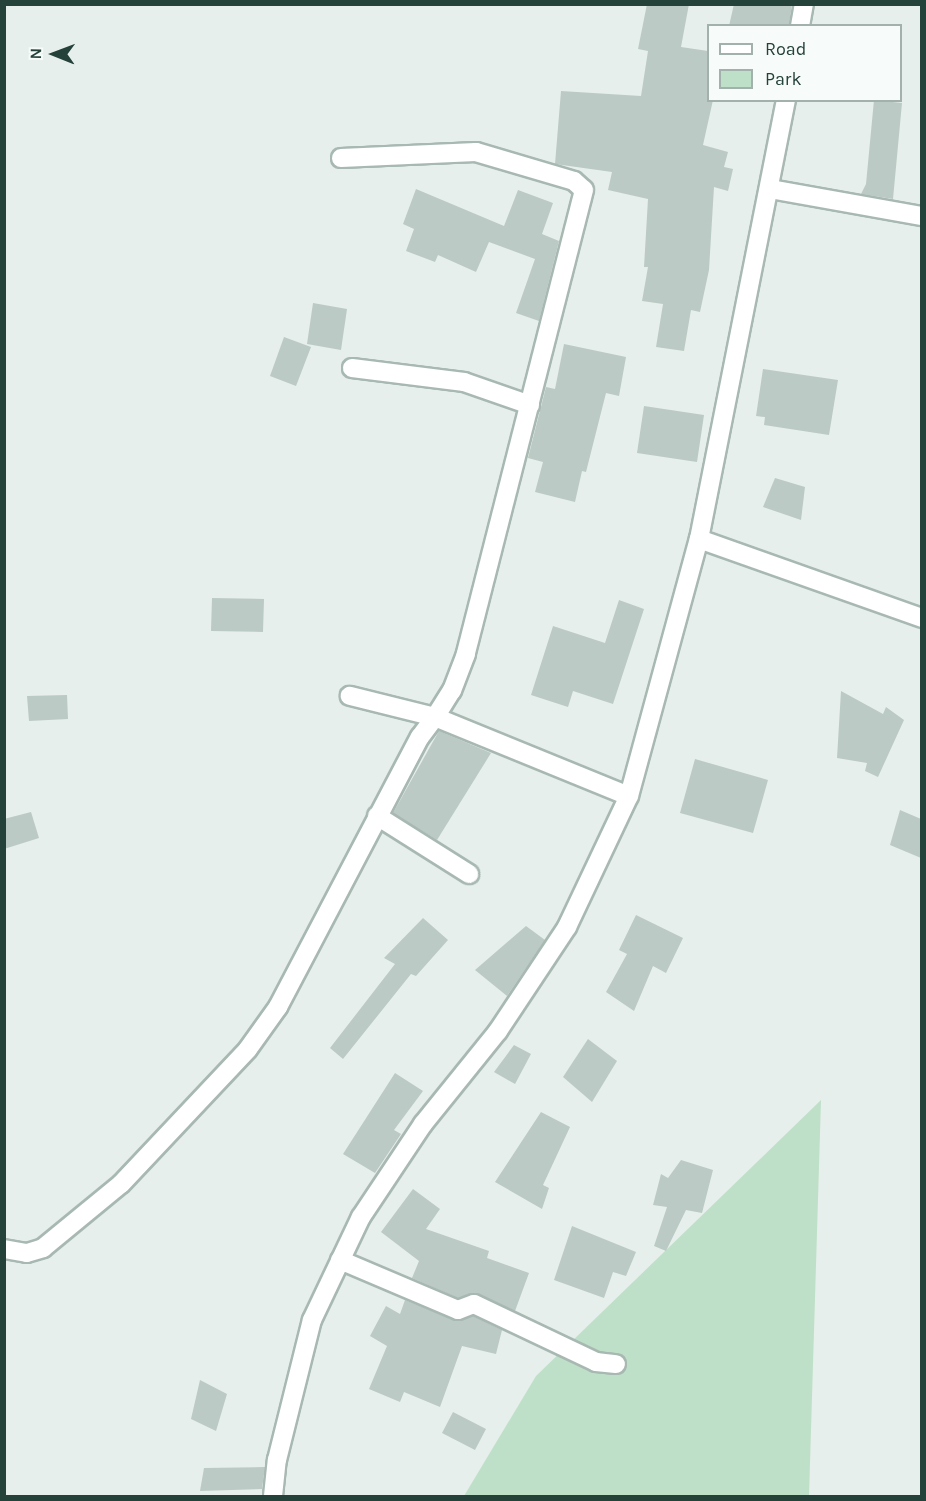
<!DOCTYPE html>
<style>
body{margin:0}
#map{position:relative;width:926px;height:1501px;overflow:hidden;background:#e6efeb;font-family:Karla,sans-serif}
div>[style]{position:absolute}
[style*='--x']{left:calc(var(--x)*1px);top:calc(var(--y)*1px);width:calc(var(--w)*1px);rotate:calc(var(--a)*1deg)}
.green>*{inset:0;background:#bfe0c8}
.building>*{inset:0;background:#bbcac4}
.roads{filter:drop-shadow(2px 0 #a8b8b2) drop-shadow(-2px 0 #a8b8b2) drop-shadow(0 2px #a8b8b2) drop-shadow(0 -2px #a8b8b2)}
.street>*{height:18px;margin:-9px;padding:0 9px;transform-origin:9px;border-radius:9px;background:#fff}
span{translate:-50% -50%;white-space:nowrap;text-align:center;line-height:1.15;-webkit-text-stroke:6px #f7fbf9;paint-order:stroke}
.frame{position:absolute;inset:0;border:6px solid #24423a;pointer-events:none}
.legend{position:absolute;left:707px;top:24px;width:195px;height:78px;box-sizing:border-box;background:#f7fbf9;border:2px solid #a3b1ad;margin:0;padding:8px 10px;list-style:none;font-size:18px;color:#24423a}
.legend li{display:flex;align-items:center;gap:12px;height:30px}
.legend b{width:30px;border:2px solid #a3b1ad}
.north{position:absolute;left:24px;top:24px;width:60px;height:60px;-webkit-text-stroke:4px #f7fbf9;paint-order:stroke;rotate:271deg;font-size:16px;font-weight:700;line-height:24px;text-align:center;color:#24423a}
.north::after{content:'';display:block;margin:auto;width:21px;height:27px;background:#24423a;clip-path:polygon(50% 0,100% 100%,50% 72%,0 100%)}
</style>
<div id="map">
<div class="green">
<i style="clip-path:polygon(821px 1100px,809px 1496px,464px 1496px,536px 1376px)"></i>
</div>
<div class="building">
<i style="clip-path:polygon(647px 4px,689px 4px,681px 47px,708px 51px,708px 100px,713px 100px,703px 145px,728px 152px,724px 167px,733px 169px,728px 191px,714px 187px,709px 270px,700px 312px,691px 310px,684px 351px,656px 347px,663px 304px,642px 301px,648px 267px,644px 267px,648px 199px,608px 190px,612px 172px,555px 164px,561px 91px,641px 96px,648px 51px,638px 49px)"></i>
<i style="clip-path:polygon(734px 4px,792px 4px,789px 26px,729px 26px)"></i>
<i style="clip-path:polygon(874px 100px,902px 103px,893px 199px,861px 194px,866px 184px)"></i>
<i style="clip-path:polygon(416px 189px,504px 226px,518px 190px,553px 203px,542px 234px,559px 241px,539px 321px,516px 313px,535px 259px,489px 242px,476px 272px,438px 255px,435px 262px,406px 251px,414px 229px,403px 224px)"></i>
<i style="clip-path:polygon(313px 303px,347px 309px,341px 350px,307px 344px)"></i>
<i style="clip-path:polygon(284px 337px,311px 347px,296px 386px,270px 376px)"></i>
<i style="clip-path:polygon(564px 344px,626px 357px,619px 396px,606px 393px,586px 472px,582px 471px,575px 502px,535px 492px,543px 462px,528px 458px,546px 387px,555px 389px)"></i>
<i style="clip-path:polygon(763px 369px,838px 380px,829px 435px,764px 425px,765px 417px,756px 416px)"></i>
<i style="clip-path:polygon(644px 406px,704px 415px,697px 462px,637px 453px)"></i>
<i style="clip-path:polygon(775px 478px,805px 487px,801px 520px,763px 507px)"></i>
<i style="clip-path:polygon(212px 598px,264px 599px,263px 632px,211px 631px)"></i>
<i style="clip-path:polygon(619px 600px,644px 609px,613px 704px,573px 691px,568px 707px,531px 695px,553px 626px,605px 643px)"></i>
<i style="clip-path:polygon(841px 691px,883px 714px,886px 707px,904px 720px,878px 777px,865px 771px,867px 763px,837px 758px)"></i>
<i style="clip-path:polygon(67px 695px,68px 719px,29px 721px,27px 696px)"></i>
<i style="clip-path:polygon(439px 731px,491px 753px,437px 840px,393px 813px)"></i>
<i style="clip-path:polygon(695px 759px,768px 780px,753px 833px,680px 813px)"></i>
<i style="clip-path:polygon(900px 810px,921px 819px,921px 858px,890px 845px)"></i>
<i style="clip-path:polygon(31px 812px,39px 838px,4px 849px,4px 819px)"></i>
<i style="clip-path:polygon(636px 915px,683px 938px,666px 973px,653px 966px,634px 1011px,606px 992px,627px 954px,619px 950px)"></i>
<i style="clip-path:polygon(423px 918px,448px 940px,416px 976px,411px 974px,343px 1059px,330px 1048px,395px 964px,384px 958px)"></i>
<i style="clip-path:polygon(526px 926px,545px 940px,507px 996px,475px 970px)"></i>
<i style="clip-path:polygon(588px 1039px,617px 1061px,592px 1102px,563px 1077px)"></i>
<i style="clip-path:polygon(514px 1045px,531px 1054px,515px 1084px,494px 1072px)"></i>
<i style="clip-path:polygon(395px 1073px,423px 1091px,394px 1130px,401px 1134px,375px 1173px,343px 1154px)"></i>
<i style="clip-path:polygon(541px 1112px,570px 1127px,543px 1185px,549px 1188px,542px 1209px,495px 1182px)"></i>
<i style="clip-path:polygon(681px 1160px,713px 1170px,702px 1213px,686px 1210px,666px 1251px,654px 1246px,667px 1207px,653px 1205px,661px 1174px,668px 1178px)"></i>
<i style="clip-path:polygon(413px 1189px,440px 1209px,426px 1229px,489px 1251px,487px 1258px,529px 1273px,515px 1311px,478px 1294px,458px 1298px,412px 1278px,419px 1261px,381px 1232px)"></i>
<i style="clip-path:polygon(572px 1226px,636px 1252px,626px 1276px,613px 1272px,604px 1298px,554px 1280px)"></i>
<i style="clip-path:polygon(405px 1300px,454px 1320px,473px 1316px,502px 1330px,496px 1354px,462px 1346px,440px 1407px,404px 1392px,400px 1402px,369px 1389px,387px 1346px,370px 1336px,386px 1306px,400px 1314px)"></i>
<i style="clip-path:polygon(200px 1380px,227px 1394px,216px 1431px,191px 1419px)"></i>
<i style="clip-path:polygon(453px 1412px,486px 1429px,475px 1450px,442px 1433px)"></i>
<i style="clip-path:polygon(265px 1467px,262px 1489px,200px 1491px,204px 1468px)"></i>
</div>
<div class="roads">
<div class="street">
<i style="--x:800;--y:26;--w:22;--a:-80"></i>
<i style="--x:341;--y:158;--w:135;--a:-2.5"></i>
<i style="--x:476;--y:152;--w:102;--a:16.5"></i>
<i style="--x:574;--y:181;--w:13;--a:42"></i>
<i style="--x:584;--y:190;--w:479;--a:104.3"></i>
<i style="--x:466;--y:654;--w:39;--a:111"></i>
<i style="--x:452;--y:690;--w:32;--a:122"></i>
<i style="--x:435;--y:717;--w:88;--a:-166.1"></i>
<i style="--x:770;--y:189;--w:154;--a:10.1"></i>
<i style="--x:352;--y:368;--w:113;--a:7.1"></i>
<i style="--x:464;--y:382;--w:70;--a:19.2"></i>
<i style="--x:699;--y:539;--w:237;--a:19.5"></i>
<i style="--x:377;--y:816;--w:109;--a:32.2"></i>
<i style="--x:4;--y:1249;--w:23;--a:10"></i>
<i style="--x:27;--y:1253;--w:17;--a:-17"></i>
<i style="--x:43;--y:1248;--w:101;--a:-39.4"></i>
<i style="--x:121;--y:1184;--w:185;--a:-46.7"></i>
<i style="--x:248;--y:1049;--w:52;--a:-54.5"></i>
<i style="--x:278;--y:1007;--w:305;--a:-62.3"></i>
<i style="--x:420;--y:737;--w:25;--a:-53"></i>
<i style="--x:435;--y:717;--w:209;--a:22.2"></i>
<i style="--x:340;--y:1260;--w:128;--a:23"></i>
<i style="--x:458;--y:1310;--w:17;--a:-21"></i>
<i style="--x:474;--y:1304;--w:135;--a:25.4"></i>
<i style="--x:596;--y:1362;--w:20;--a:6"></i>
<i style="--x:273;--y:1496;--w:36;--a:-84"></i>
<i style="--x:277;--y:1460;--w:144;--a:-76"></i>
<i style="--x:312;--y:1320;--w:114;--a:-64.6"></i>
<i style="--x:361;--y:1217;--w:112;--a:-56.3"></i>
<i style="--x:423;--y:1124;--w:119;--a:-51.1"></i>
<i style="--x:498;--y:1031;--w:125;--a:-56.4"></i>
<i style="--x:567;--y:927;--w:145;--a:-64.7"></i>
<i style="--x:629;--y:796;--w:266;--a:-74.8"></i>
<i style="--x:699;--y:539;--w:448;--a:-78.8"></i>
</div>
</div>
<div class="frame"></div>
<ul class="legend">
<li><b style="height:8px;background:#fff"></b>Road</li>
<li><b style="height:16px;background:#bfe0c8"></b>Park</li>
</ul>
<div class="north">N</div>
</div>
